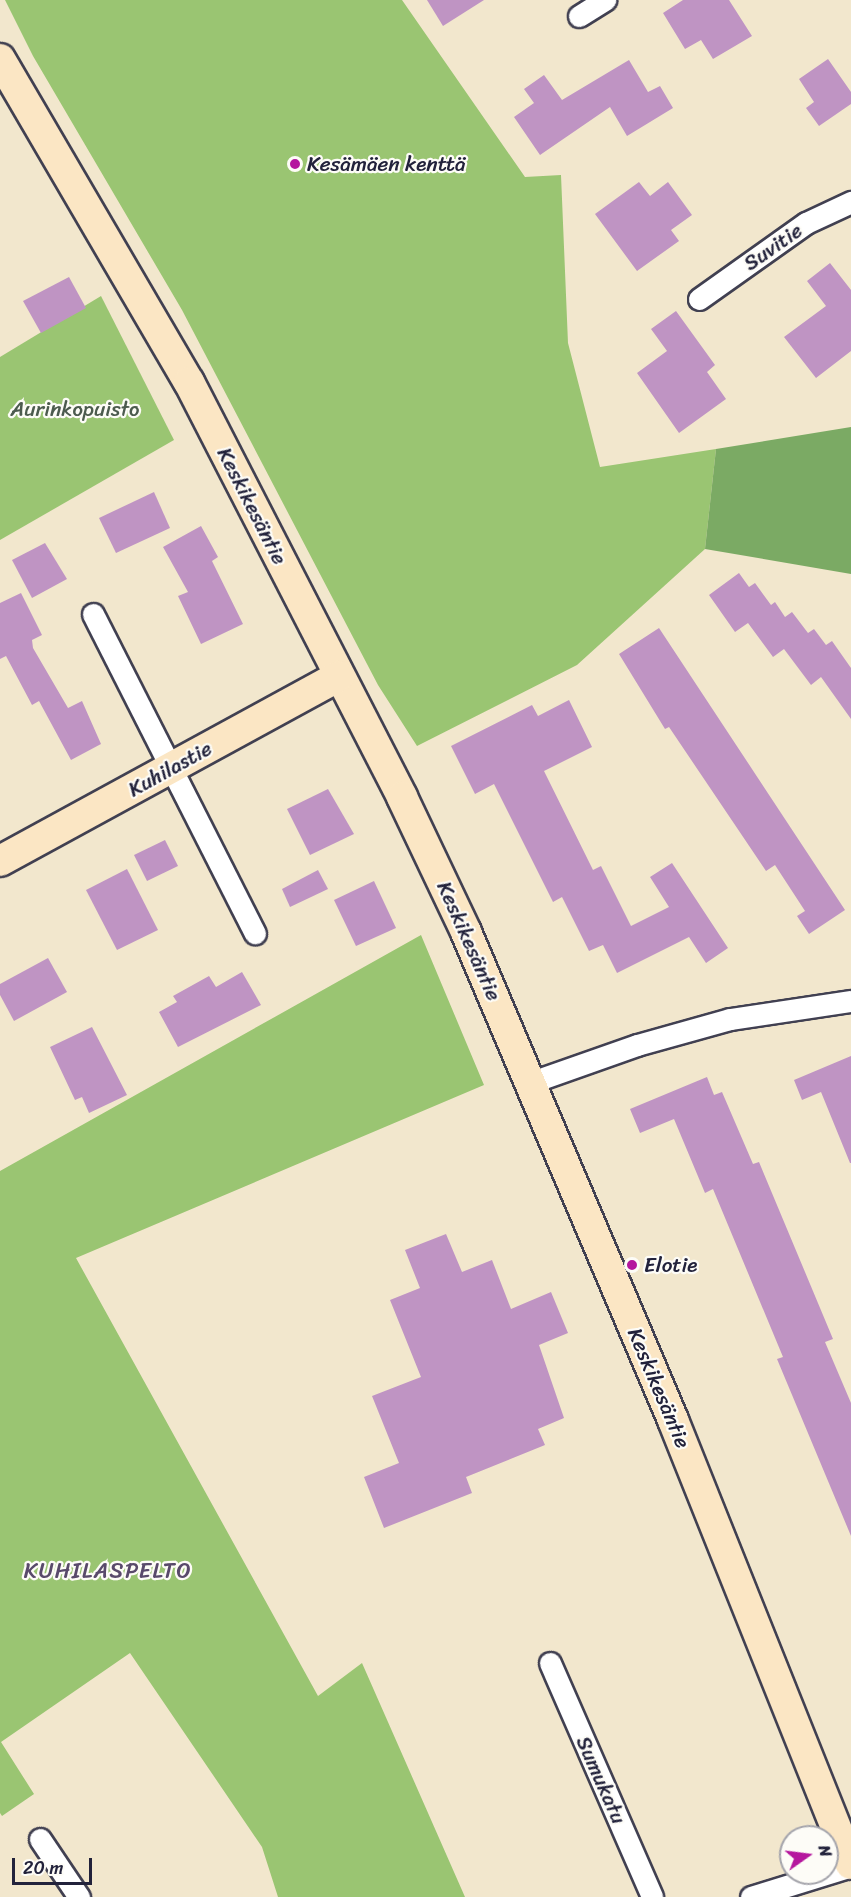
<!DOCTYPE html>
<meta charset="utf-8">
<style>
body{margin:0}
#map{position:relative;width:851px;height:1897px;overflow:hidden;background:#f2e7cd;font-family:Sriracha,sans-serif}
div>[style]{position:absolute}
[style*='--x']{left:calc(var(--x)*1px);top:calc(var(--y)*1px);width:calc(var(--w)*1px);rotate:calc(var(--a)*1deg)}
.green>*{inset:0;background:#9ac572}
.forest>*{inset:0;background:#7baa64}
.building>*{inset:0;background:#bf94c3}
.roads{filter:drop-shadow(2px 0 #414051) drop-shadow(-2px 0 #414051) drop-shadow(0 2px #414051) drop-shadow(0 -2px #414051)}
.street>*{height:21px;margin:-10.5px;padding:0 10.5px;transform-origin:10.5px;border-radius:10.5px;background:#fff}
.secondary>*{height:30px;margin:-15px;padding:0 15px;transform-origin:15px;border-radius:15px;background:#fbe6c4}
.dots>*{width:16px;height:16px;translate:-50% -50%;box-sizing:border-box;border:3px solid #fdfcf7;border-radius:50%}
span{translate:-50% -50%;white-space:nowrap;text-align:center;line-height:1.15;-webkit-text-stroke:4.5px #fdfcf7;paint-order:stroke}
.poi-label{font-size:21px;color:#22223b}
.left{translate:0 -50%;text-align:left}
.street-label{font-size:21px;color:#22223b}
.park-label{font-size:21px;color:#4c5b4e}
.neighbourhood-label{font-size:22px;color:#594a6b;letter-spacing:1.5px}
.north{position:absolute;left:779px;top:1825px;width:60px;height:60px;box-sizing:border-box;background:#fdfcf7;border:2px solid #a5a5ac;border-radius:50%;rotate:76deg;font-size:16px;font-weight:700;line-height:24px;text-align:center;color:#22223b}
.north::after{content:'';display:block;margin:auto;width:21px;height:27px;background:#b5179e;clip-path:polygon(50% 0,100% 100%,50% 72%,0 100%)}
.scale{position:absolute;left:12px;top:1858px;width:80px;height:27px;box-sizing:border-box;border:3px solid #22223b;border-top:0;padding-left:8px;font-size:18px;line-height:21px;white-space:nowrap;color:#22223b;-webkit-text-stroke:4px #fdfcf7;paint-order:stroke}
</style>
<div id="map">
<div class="green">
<i style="clip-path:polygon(5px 0,402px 0,525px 177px,561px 175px,568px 343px,600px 467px,716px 449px,705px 549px,577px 665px,417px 746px,378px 685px,182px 310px,33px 56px)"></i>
<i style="clip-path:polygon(101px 296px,174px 440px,0 540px,0 357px)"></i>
<i style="clip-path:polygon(421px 935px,484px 1085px,76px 1258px,318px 1696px,362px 1663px,465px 1897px,278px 1897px,262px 1847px,130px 1653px,1px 1742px,34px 1794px,2px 1816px,0 1813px,0 1171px)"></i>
</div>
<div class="forest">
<i style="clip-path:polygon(851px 427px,851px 574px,705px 549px,716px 449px)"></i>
</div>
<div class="building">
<i style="clip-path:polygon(427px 0,484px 0,443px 26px)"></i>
<i style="clip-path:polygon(683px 0,729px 0,752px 36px,713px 59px,701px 40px,685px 49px,663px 13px)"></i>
<i style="clip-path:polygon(828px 59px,851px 92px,851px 104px,819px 126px,806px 108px,814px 102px,799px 79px)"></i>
<i style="clip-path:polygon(629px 60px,648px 92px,660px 86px,673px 108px,627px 136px,610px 107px,540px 155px,514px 117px,534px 103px,524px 89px,544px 75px,562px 100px)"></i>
<i style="clip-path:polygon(639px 182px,650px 196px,668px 182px,692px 215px,671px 230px,679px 241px,637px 271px,595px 214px)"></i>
<i style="clip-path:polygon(830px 263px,851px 290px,851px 351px,816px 378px,784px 337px,826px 306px,807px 281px)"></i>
<i style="clip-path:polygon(69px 277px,86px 308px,41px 333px,23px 301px)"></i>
<i style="clip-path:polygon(676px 311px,715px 365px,707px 372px,726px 399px,679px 433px,637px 373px,667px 351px,651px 329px)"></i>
<i style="clip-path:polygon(154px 492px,170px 528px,116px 553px,99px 518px)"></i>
<i style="clip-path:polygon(201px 526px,218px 557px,212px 561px,243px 624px,201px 644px,178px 596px,188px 592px,163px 547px)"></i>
<i style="clip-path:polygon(45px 543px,67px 579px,32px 598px,12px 560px)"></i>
<i style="clip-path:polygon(739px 573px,749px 587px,755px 583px,771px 605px,775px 602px,785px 617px,792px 612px,808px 633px,814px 629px,826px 645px,832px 641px,851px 668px,851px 719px,821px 677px,811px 685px,784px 649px,773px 657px,748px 623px,735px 632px,709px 595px)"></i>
<i style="clip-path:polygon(21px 593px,42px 635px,32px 640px,33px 648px,68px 708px,82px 701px,101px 744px,71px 760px,39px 701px,32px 705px,6px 656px,0 659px,0 603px)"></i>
<i style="clip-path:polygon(659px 628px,845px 910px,809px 934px,797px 916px,805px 911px,775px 865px,766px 871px,669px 727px,665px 729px,619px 654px)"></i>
<i style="clip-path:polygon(569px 700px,592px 747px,544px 771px,593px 870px,601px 866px,631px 926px,669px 907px,650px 877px,672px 863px,728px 948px,706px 963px,689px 937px,617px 973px,603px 945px,589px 951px,562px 897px,553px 902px,494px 784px,475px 794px,451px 746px,532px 705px,538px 716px)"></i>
<i style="clip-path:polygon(328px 789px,354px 834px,310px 855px,287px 809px)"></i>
<i style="clip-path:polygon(165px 840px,178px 866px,147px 881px,134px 855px)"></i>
<i style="clip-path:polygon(127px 869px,158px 930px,117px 950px,86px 890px)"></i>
<i style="clip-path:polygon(318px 870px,328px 889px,290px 907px,282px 889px)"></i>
<i style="clip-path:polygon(374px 881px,396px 928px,356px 946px,334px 900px)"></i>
<i style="clip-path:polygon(48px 958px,67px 992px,14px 1021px,0 995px,0 984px)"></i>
<i style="clip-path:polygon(242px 972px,261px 1005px,178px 1047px,159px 1012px,177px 1002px,173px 996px,209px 976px,216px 987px)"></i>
<i style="clip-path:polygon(92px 1027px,127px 1095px,89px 1113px,82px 1097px,75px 1100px,50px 1047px)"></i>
<i style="clip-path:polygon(851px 1056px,851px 1163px,850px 1163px,821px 1092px,802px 1100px,794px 1080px)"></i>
<i style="clip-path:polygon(707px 1077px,714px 1095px,722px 1092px,753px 1164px,759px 1162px,833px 1339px,825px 1342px,851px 1403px,851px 1536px,777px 1359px,783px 1357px,713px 1189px,705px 1193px,674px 1119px,640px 1133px,630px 1109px)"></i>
<i style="clip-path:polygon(446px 1234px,462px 1272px,492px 1260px,511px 1309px,551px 1292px,568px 1333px,539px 1345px,564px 1418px,538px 1429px,545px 1445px,466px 1477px,472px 1493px,384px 1528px,364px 1477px,399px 1463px,372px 1396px,421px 1377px,390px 1300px,420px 1288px,405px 1250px)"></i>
</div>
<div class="roads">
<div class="street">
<i style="--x:579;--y:16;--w:31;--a:-32"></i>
<i style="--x:699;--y:299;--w:131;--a:-35.4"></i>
<i style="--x:806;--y:223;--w:50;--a:-25"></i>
<i style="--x:93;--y:614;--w:358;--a:63.1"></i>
<i style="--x:532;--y:1082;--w:111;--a:-19.4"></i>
<i style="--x:637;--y:1045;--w:97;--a:-15.6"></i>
<i style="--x:730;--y:1019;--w:122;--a:-8.5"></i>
<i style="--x:550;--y:1663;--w:255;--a:66.4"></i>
<i style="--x:40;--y:1839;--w:70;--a:56.1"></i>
<i style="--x:751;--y:1897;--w:105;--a:-17.2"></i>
</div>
<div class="secondary">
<i style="--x:0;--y:59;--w:374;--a:59.7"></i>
<i style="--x:189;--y:382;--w:466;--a:62.8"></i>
<i style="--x:402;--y:797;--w:149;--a:64.6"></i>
<i style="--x:466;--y:932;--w:530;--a:67.01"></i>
<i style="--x:673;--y:1420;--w:478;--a:68.2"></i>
<i style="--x:0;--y:861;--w:386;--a:-28.6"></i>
</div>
</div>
<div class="dots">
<i style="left:295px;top:164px;background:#b5179e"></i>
<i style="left:632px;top:1265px;background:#b5179e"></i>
</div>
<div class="poi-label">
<span class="left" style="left:307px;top:164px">Kesämäen kenttä</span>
<span class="left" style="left:644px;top:1265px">Elotie</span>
</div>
<div class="street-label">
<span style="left:773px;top:247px;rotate:-35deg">Suvitie</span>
<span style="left:252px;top:506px;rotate:63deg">Keskikesäntie</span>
<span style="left:170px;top:769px;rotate:-29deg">Kuhilastie</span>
<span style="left:469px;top:941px;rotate:66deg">Keskikesäntie</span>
<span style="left:659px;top:1388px;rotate:67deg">Keskikesäntie</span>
<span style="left:601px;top:1780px;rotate:66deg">Sumukatu</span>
</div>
<div class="park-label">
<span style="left:75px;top:409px">Aurinkopuisto</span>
</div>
<div class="neighbourhood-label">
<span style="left:108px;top:1571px">KUHILASPELTO</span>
</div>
<div class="north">N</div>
<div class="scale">20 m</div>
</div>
